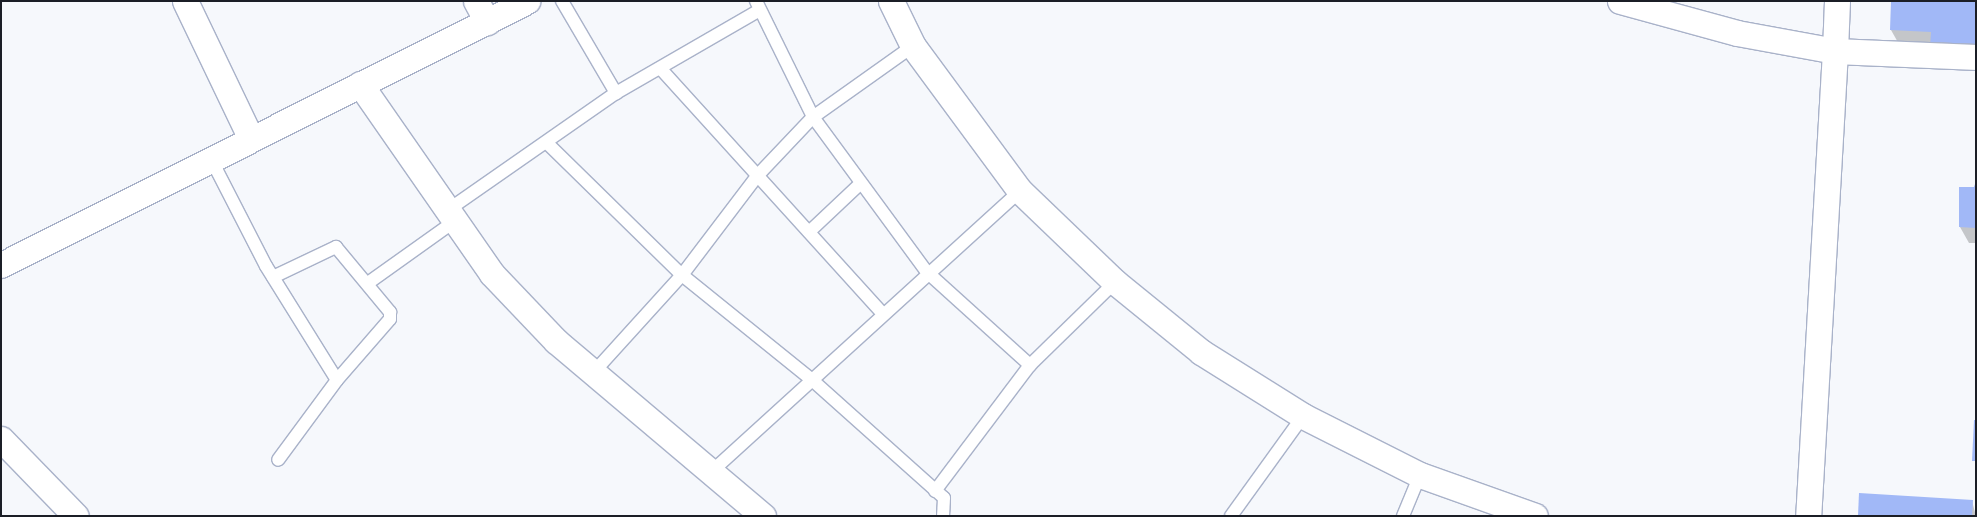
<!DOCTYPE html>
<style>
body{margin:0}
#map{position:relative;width:1977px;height:517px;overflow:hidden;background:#f6f8fc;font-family:Mulish,sans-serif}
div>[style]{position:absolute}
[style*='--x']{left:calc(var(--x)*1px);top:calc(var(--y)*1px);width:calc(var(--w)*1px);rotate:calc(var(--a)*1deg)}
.shadow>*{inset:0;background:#0003}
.building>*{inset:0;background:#a1b8f7}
.roads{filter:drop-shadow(1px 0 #a9b2c9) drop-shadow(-1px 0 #a9b2c9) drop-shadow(0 1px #a9b2c9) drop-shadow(0 -1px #a9b2c9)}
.service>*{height:12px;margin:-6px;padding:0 6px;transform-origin:6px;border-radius:6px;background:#fff}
.minor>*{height:25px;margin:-12.5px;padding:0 12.5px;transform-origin:12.5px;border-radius:12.5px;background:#fff}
span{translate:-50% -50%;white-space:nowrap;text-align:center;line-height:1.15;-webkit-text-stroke:4px #fff;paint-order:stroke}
.frame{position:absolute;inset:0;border:2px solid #1b1e26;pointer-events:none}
</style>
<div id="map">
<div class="shadow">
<i style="clip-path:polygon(1976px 3px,1976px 65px,1900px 46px,1891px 30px)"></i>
<i style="clip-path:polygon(1976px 165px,1976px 243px,1969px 243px,1960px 227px,1975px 189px)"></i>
<i style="clip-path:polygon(1972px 501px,1976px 516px,1859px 516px)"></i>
</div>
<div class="building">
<i style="clip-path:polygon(1891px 1px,1976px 1px,1976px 50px,1930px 47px,1931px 32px,1890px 30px)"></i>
<i style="clip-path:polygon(1976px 181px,1976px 228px,1959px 227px,1959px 187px,1974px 187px)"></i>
<i style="clip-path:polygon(1974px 420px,1976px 420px,1976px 461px,1972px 461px)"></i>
<i style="clip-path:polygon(1859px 493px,1973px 500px,1972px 516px,1858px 516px)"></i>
</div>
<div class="roads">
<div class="service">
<i style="--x:562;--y:1;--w:107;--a:59.6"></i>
<i style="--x:756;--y:1;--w:129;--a:63.8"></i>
<i style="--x:813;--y:117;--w:192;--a:53.7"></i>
<i style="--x:927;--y:272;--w:139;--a:42.1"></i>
<i style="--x:660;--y:68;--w:331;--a:47.8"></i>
<i style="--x:547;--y:143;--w:189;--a:44.4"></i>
<i style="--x:682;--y:275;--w:166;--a:38.9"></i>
<i style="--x:811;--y:379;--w:178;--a:41.8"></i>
<i style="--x:944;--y:498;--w:18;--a:93"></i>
<i style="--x:211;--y:159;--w:120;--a:62.8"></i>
<i style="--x:266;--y:266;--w:134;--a:58.1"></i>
<i style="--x:448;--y:210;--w:205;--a:-34.9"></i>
<i style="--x:616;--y:93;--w:166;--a:-30"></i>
<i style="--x:809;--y:232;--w:70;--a:-43.3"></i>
<i style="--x:273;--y:277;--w:70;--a:-25.5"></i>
<i style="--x:336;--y:247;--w:85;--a:50.3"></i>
<i style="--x:390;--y:312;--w:7;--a:90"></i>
<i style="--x:390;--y:319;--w:81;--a:131"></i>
<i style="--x:337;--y:380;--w:99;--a:126.4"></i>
<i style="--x:368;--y:283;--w:107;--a:-35.5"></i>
<i style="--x:593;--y:373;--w:132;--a:-47.8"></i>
<i style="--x:682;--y:275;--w:126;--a:-52.8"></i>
<i style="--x:758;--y:175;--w:80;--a:-46.5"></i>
<i style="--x:813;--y:117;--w:123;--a:-35.4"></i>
<i style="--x:710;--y:473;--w:419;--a:-42.3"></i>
<i style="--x:935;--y:491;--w:158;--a:-53"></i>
<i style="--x:1030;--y:365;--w:119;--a:-44.3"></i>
<i style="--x:1231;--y:516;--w:123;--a:-54.2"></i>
<i style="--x:1403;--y:516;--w:44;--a:-67.5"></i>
</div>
<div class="minor">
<i style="--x:185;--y:1;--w:153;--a:64.4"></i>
<i style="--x:476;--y:1;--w:24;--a:62"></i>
<i style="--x:891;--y:1;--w:50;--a:63.9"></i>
<i style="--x:913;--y:46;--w:180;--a:53.6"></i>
<i style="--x:1020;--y:191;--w:132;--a:43.8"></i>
<i style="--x:1115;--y:282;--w:111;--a:39.1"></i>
<i style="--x:1201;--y:352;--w:120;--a:32.1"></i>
<i style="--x:1303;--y:416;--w:131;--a:26.8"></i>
<i style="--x:1420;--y:475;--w:122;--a:19.6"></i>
<i style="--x:1620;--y:1;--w:121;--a:15.3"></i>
<i style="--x:1737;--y:33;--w:100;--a:10.4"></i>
<i style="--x:1835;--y:51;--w:466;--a:93.3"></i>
<i style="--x:1837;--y:1;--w:50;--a:92.3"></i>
<i style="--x:1835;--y:51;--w:141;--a:2.4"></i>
<i style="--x:360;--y:84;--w:231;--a:55.2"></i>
<i style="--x:492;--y:274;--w:93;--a:46.3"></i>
<i style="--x:556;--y:341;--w:271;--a:40.2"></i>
<i style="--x:1;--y:265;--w:589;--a:-26.65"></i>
<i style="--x:1;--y:439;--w:107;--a:45.8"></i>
</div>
</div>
<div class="frame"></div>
</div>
